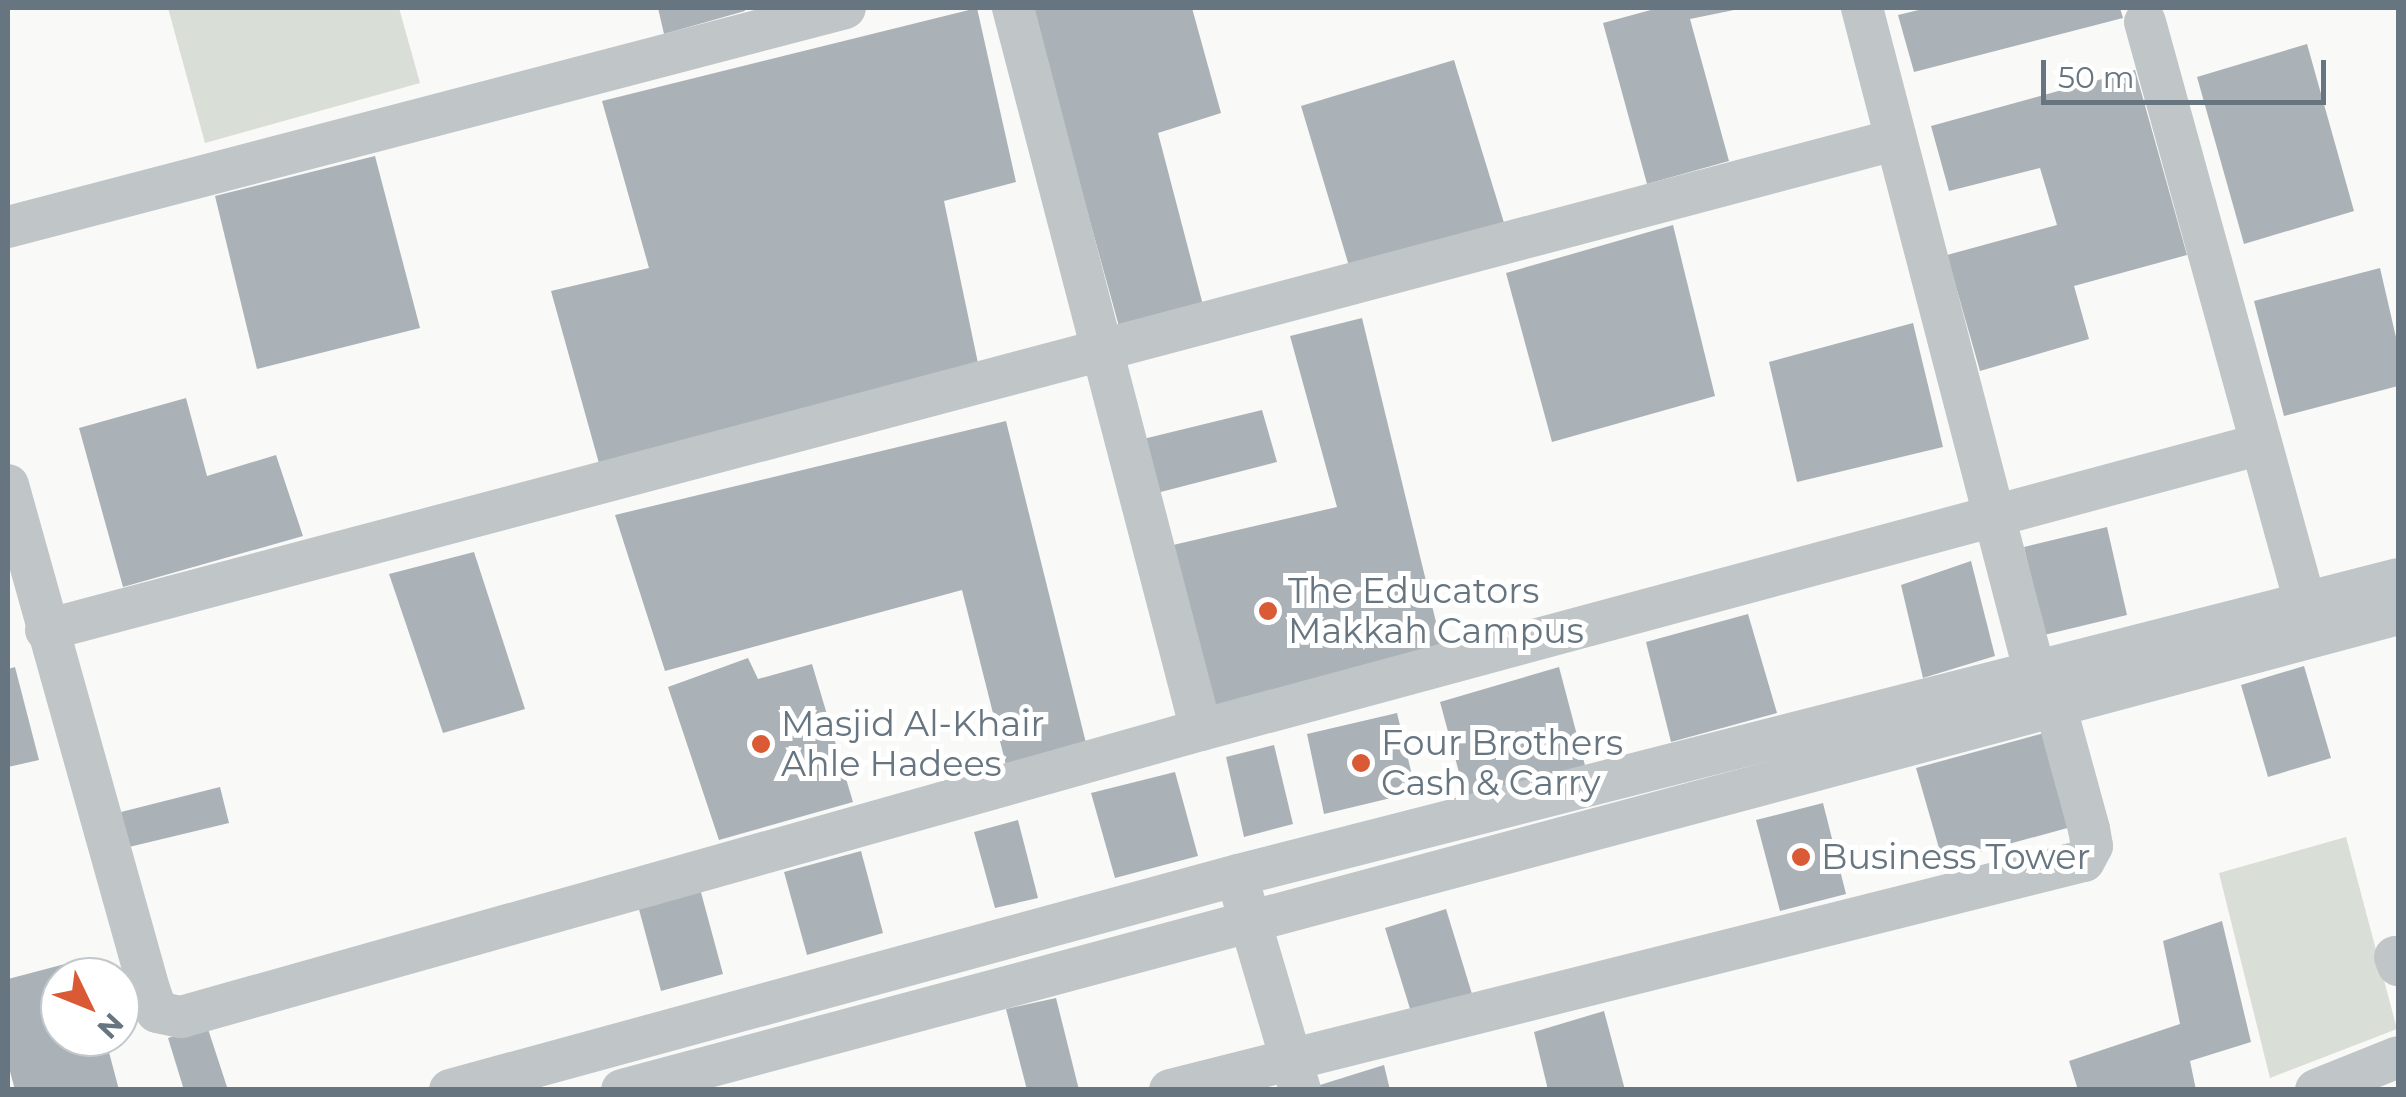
<!DOCTYPE html>
<style>
body{margin:0}
#map{position:relative;width:2406px;height:1097px;overflow:hidden;background:#f9f9f7;font-family:Montserrat,sans-serif}
div>[style]{position:absolute}
[style*='--x']{left:calc(var(--x)*1px);top:calc(var(--y)*1px);width:calc(var(--w)*1px);rotate:calc(var(--a)*1deg)}
.green>*{inset:0;background:#d9ded6}
.building>*{inset:0;background:#aab2b7}
.minor>*{height:42px;margin:-21px;padding:0 21px;transform-origin:21px;border-radius:21px;background:#c0c5c8}
.dots>*{width:28px;height:28px;translate:-50% -50%;box-sizing:border-box;border:5px solid #fff;border-radius:50%}
span{translate:-50% -50%;white-space:nowrap;text-align:center;line-height:1.15;-webkit-text-stroke:10px #fff;paint-order:stroke}
.poi-label{font-size:35px;color:#667580}
.left{translate:0 -50%;text-align:left}
.frame{position:absolute;inset:0;border:10px solid #667580;pointer-events:none}
.north{position:absolute;left:40px;top:957px;width:100px;height:100px;box-sizing:border-box;background:#fff;border:2px solid #c2c8cc;border-radius:50%;rotate:133deg;font-size:28px;font-weight:700;line-height:40px;text-align:center;color:#667580}
.north::after{content:'';display:block;margin:auto;width:35px;height:45px;background:#da5a36;clip-path:polygon(50% 0,100% 100%,50% 72%,0 100%)}
.scale{position:absolute;left:2041px;top:60px;width:285px;height:45px;box-sizing:border-box;border:5px solid #667580;border-top:0;padding-left:12px;font-size:30px;line-height:35px;white-space:nowrap;color:#667580;-webkit-text-stroke:8px #fff;paint-order:stroke}
</style>
<div id="map">
<div class="green">
<i style="clip-path:polygon(168px 8px,399px 8px,420px 83px,205px 143px)"></i>
<i style="clip-path:polygon(2346px 837px,2397px 1029px,2270px 1078px,2219px 873px)"></i>
</div>
<div class="building">
<i style="clip-path:polygon(658px 8px,744px 8px,745px 11px,664px 34px)"></i>
<i style="clip-path:polygon(977px 8px,1016px 182px,944px 201px,979px 368px,600px 467px,551px 291px,649px 268px,602px 101px)"></i>
<i style="clip-path:polygon(1031px 8px,1192px 8px,1221px 113px,1158px 133px,1204px 309px,1120px 330px)"></i>
<i style="clip-path:polygon(1658px 8px,1739px 9px,1690px 19px,1729px 161px,1647px 184px,1603px 23px)"></i>
<i style="clip-path:polygon(1927px 8px,2120px 8px,2123px 18px,1914px 72px,1898px 15px)"></i>
<i style="clip-path:polygon(2307px 44px,2354px 211px,2244px 244px,2197px 77px)"></i>
<i style="clip-path:polygon(1454px 60px,1505px 226px,1349px 266px,1301px 106px)"></i>
<i style="clip-path:polygon(2135px 70px,2187px 255px,2074px 286px,2089px 339px,1980px 371px,1947px 255px,2057px 225px,2040px 168px,1949px 191px,1931px 126px)"></i>
<i style="clip-path:polygon(375px 156px,420px 328px,257px 369px,215px 196px)"></i>
<i style="clip-path:polygon(1673px 225px,1715px 396px,1552px 442px,1506px 273px)"></i>
<i style="clip-path:polygon(2380px 268px,2398px 346px,2398px 386px,2284px 416px,2254px 301px)"></i>
<i style="clip-path:polygon(1362px 318px,1445px 659px,1212px 714px,1173px 545px,1337px 507px,1290px 336px)"></i>
<i style="clip-path:polygon(1913px 323px,1943px 447px,1797px 482px,1769px 362px)"></i>
<i style="clip-path:polygon(186px 398px,207px 476px,276px 455px,303px 536px,123px 587px,79px 428px)"></i>
<i style="clip-path:polygon(1262px 410px,1277px 462px,1149px 495px,1135px 441px)"></i>
<i style="clip-path:polygon(1006px 421px,1087px 747px,1007px 769px,962px 590px,665px 671px,615px 515px)"></i>
<i style="clip-path:polygon(2107px 527px,2127px 615px,2044px 635px,2024px 547px)"></i>
<i style="clip-path:polygon(474px 552px,525px 709px,443px 733px,389px 574px)"></i>
<i style="clip-path:polygon(1971px 561px,1995px 656px,1923px 678px,1901px 585px)"></i>
<i style="clip-path:polygon(1748px 614px,1777px 713px,1671px 742px,1646px 642px)"></i>
<i style="clip-path:polygon(748px 658px,758px 679px,812px 664px,853px 802px,719px 840px,668px 687px)"></i>
<i style="clip-path:polygon(2304px 666px,2331px 758px,2268px 777px,2241px 685px)"></i>
<i style="clip-path:polygon(15px 667px,39px 760px,8px 767px,8px 669px)"></i>
<i style="clip-path:polygon(1559px 667px,1587px 773px,1467px 802px,1440px 702px)"></i>
<i style="clip-path:polygon(1397px 713px,1416px 792px,1324px 814px,1307px 734px)"></i>
<i style="clip-path:polygon(2048px 732px,2071px 827px,1943px 862px,1916px 768px)"></i>
<i style="clip-path:polygon(1274px 745px,1293px 824px,1244px 837px,1226px 757px)"></i>
<i style="clip-path:polygon(1175px 772px,1198px 856px,1115px 878px,1091px 793px)"></i>
<i style="clip-path:polygon(220px 787px,229px 823px,129px 847px,121px 812px)"></i>
<i style="clip-path:polygon(1823px 803px,1846px 894px,1780px 911px,1756px 820px)"></i>
<i style="clip-path:polygon(1018px 820px,1038px 898px,995px 908px,974px 832px)"></i>
<i style="clip-path:polygon(861px 851px,883px 933px,807px 955px,784px 872px)"></i>
<i style="clip-path:polygon(699px 885px,723px 974px,661px 991px,637px 902px)"></i>
<i style="clip-path:polygon(1446px 909px,1472px 994px,1411px 1012px,1385px 928px)"></i>
<i style="clip-path:polygon(2222px 921px,2251px 1042px,2190px 1061px,2196px 1090px,2078px 1090px,2069px 1061px,2180px 1024px,2163px 941px)"></i>
<i style="clip-path:polygon(84px 959px,88px 977px,60px 977px,60px 1037px,105px 1037px,119px 1090px,15px 1090px,8px 1064px,8px 979px)"></i>
<i style="clip-path:polygon(1056px 998px,1079px 1090px,1027px 1090px,1006px 1009px)"></i>
<i style="clip-path:polygon(1604px 1011px,1625px 1090px,1548px 1090px,1534px 1032px)"></i>
<i style="clip-path:polygon(207px 1026px,228px 1090px,184px 1090px,168px 1038px)"></i>
<i style="clip-path:polygon(1384px 1065px,1390px 1090px,1307px 1090px,1307px 1089px)"></i>
</div>
<div class="minor">
<i style="--x:1013;--y:8;--w:746;--a:75.4"></i>
<i style="--x:1862;--y:8;--w:687;--a:75.42"></i>
<i style="--x:2145;--y:22;--w:629;--a:74.59"></i>
<i style="--x:8;--y:227;--w:865;--a:-14.66"></i>
<i style="--x:8;--y:485;--w:523;--a:74.37"></i>
<i style="--x:149;--y:989;--w:24;--a:71"></i>
<i style="--x:157;--y:1012;--w:25;--a:12"></i>
<i style="--x:181;--y:1017;--w:1060;--a:-15.72"></i>
<i style="--x:1201;--y:730;--w:1098;--a:-15.1"></i>
<i style="--x:46;--y:630;--w:1912;--a:-14.85"></i>
<i style="--x:1242;--y:894;--w:204;--a:73.5"></i>
<i style="--x:2395;--y:957;--w:9;--a:69"></i>
<i style="--x:450;--y:1090;--w:817;--a:-15.26"></i>
<i style="--x:1238;--y:875;--w:1197;--a:-14.31"></i>
<i style="--x:622;--y:1090;--w:1839;--a:-15"></i>
<i style="--x:1170;--y:1090;--w:942;--a:-14.07"></i>
<i style="--x:2084;--y:861;--w:17;--a:-62"></i>
<i style="--x:2092;--y:846;--w:17;--a:-100"></i>
<i style="--x:2089;--y:829;--w:125;--a:-105.3"></i>
<i style="--x:2316;--y:1090;--w:88;--a:-21.9"></i>
</div>
<div class="dots">
<i style="left:1268px;top:611px;background:#da5a36"></i>
<i style="left:761px;top:744px;background:#da5a36"></i>
<i style="left:1361px;top:763px;background:#da5a36"></i>
<i style="left:1801px;top:857px;background:#da5a36"></i>
</div>
<div class="poi-label">
<span class="left" style="left:1288px;top:611px">The Educators<br>Makkah Campus</span>
<span class="left" style="left:781px;top:744px">Masjid Al-Khair<br>Ahle Hadees</span>
<span class="left" style="left:1381px;top:763px">Four Brothers<br>Cash &amp; Carry</span>
<span class="left" style="left:1821px;top:857px">Business Tower</span>
</div>
<div class="frame"></div>
<div class="north">N</div>
<div class="scale">50 m</div>
</div>
